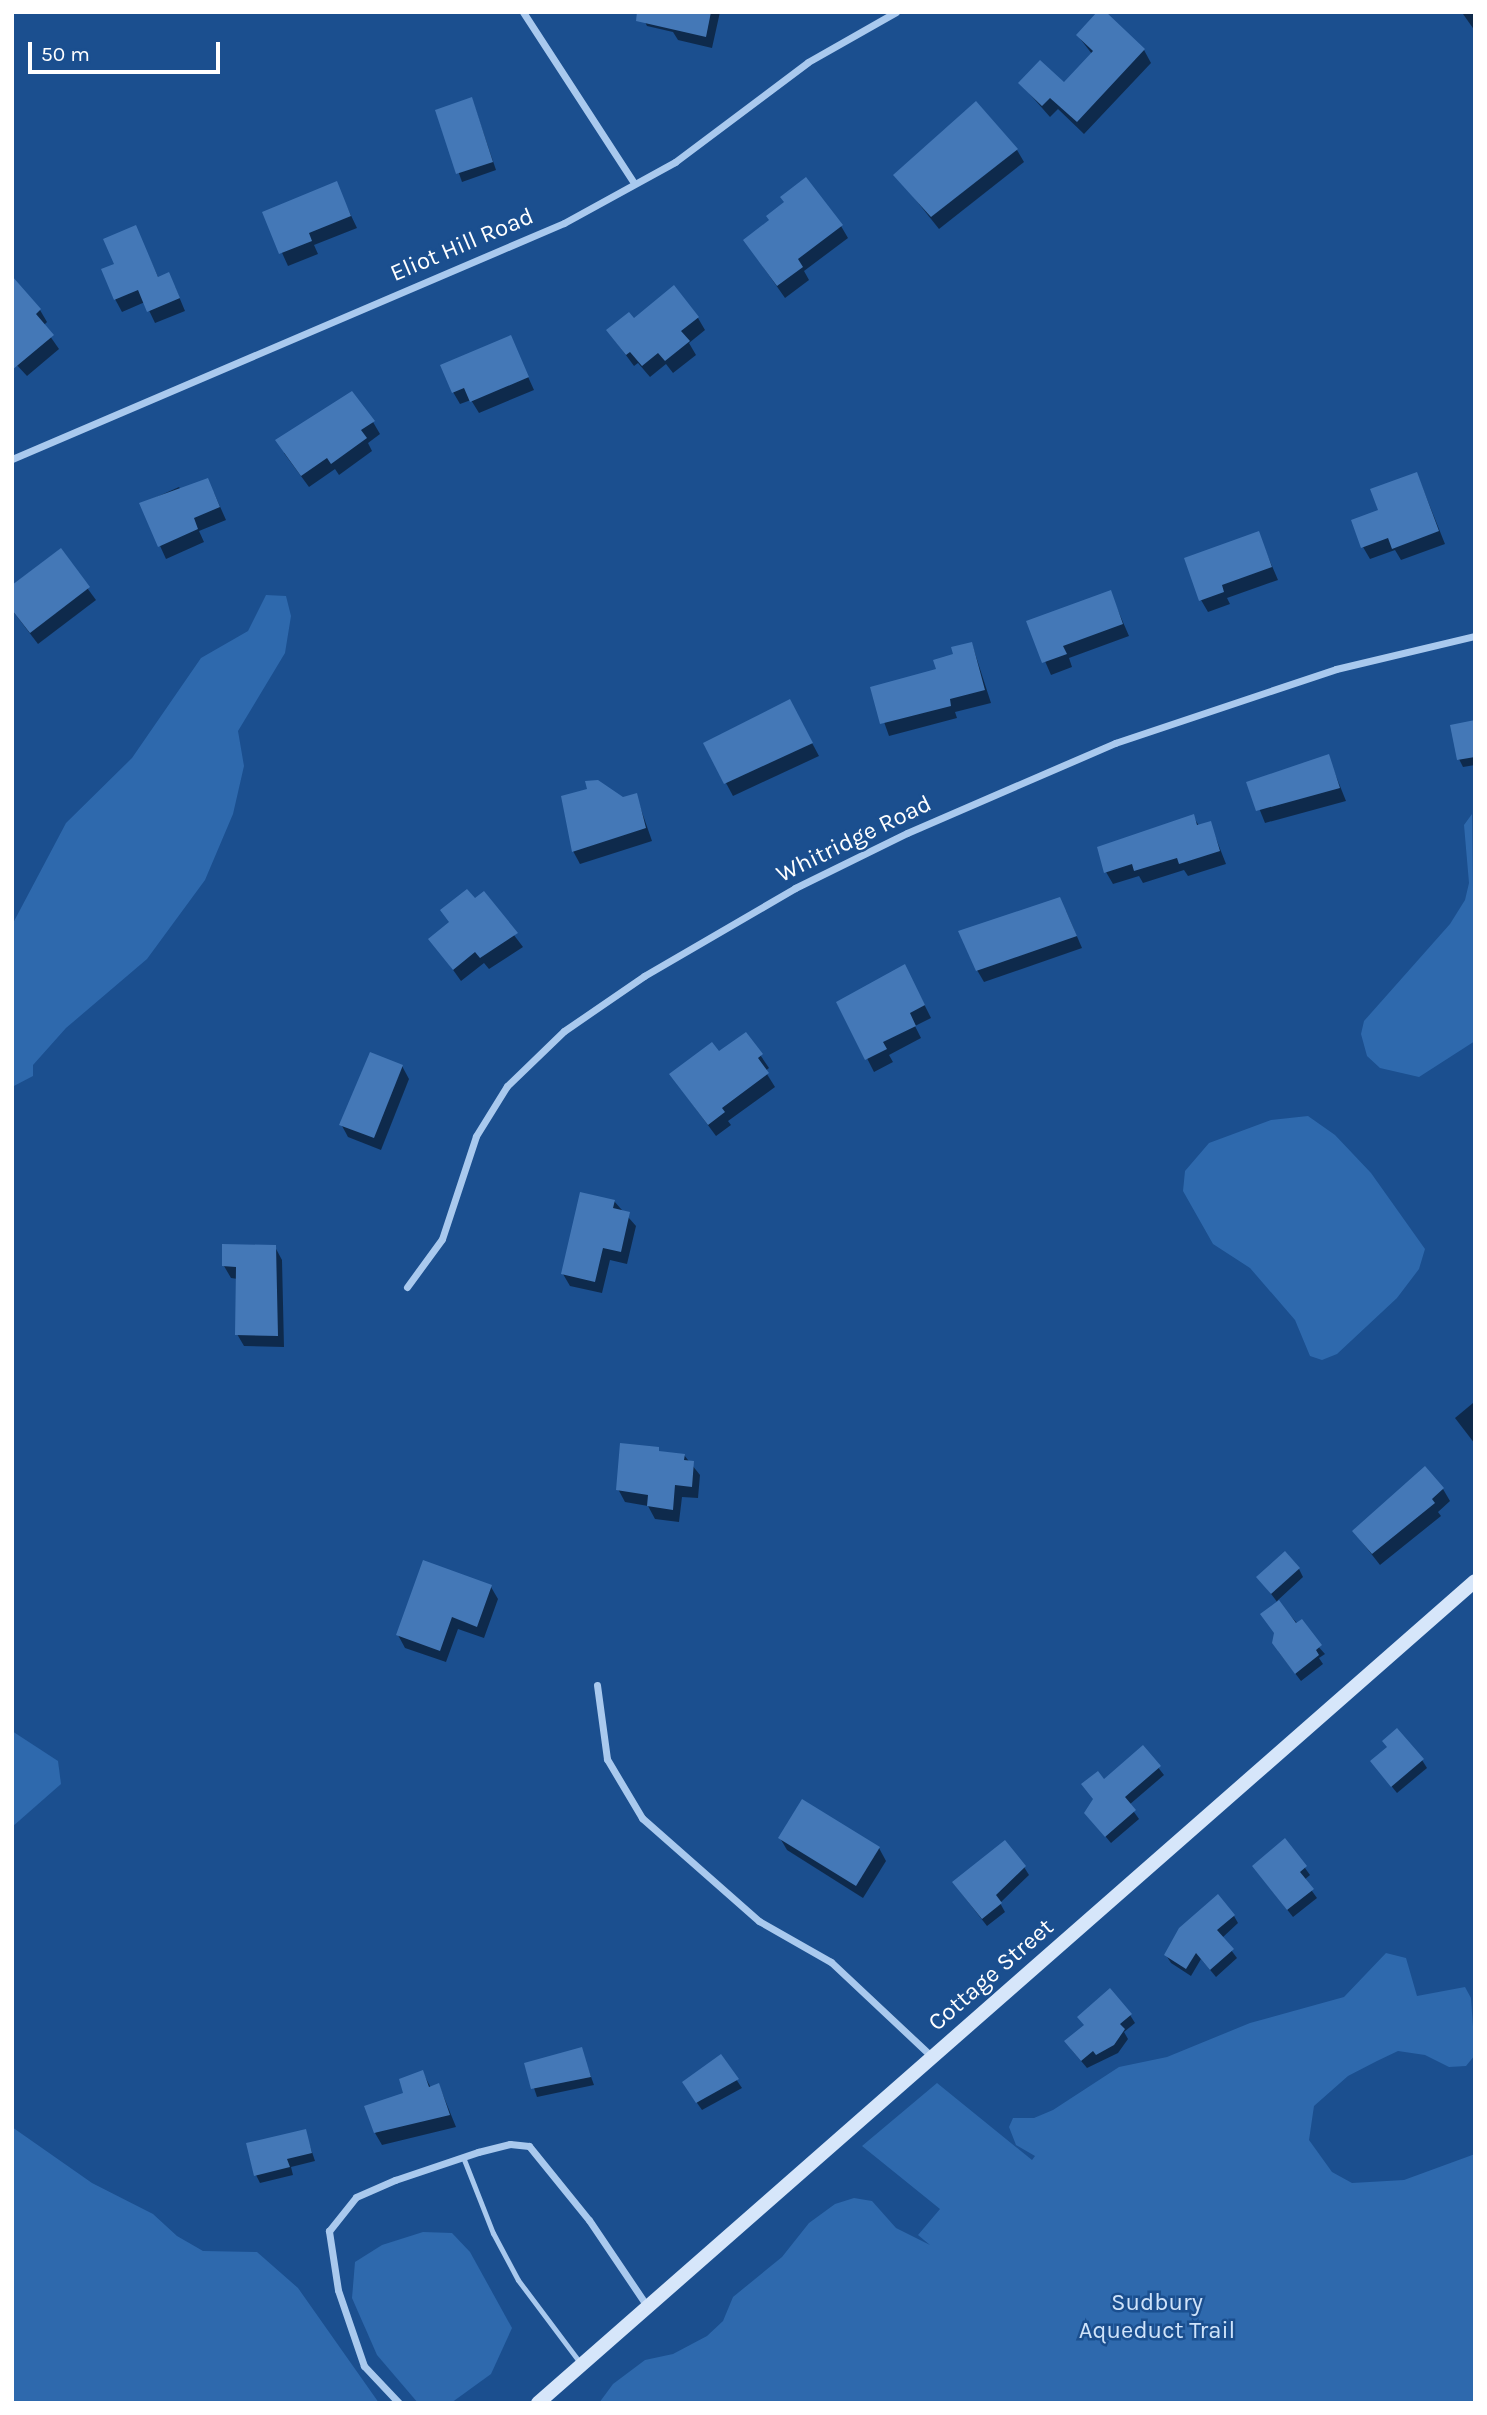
<!DOCTYPE html>
<style>
body{margin:0}
#map{position:relative;width:1487px;height:2415px;overflow:hidden;background:#1b4f8f;font-family:Karla,sans-serif}
div>[style]{position:absolute}
[style*='--x']{left:calc(var(--x)*1px);top:calc(var(--y)*1px);width:calc(var(--w)*1px);rotate:calc(var(--a)*1deg)}
.green>*{inset:0;background:#2e69ad}
.shadow>*{inset:0;background:#0007}
.building>*{inset:0;background:#4478b7}
.lane>*{height:5px;margin:-2.5px;padding:0 2.5px;transform-origin:2.5px;border-radius:2.5px;background:#a9c9ee}
.street>*{height:7px;margin:-3.5px;padding:0 3.5px;transform-origin:3.5px;border-radius:3.5px;background:#a9c9ee}
.secondary>*{height:14px;margin:-7px;padding:0 7px;transform-origin:7px;border-radius:7px;background:#d6e6fa}
span{translate:-50% -50%;white-space:nowrap;text-align:center;line-height:1.15;-webkit-text-stroke:5px #1b4f8f;paint-order:stroke}
.street-label{font-size:24px;color:#fff}
.park-label{font-size:24px;color:#cfe3fa}
.frame{position:absolute;inset:0;border:14px solid #fff;pointer-events:none}
.scale{position:absolute;left:28px;top:42px;width:192px;height:32px;box-sizing:border-box;border:4px solid #fff;border-top:0;padding-left:9px;font-size:21px;line-height:24px;white-space:nowrap;color:#fff;-webkit-text-stroke:5px #1b4f8f;paint-order:stroke}
</style>
<div id="map">
<div class="green">
<i style="clip-path:polygon(266px 595px,286px 596px,291px 616px,285px 653px,238px 731px,244px 766px,233px 814px,205px 880px,147px 959px,66px 1028px,33px 1065px,33px 1076px,12px 1087px,12px 925px,66px 823px,132px 758px,201px 658px,248px 631px)"></i>
<i style="clip-path:polygon(1472px 814px,1475px 1041px,1419px 1077px,1380px 1068px,1367px 1056px,1361px 1034px,1364px 1021px,1450px 924px,1465px 900px,1469px 883px,1464px 825px)"></i>
<i style="clip-path:polygon(1308px 1116px,1335px 1135px,1371px 1173px,1425px 1249px,1419px 1269px,1397px 1298px,1337px 1354px,1322px 1360px,1310px 1356px,1295px 1320px,1250px 1268px,1213px 1244px,1183px 1191px,1185px 1171px,1209px 1143px,1271px 1120px)"></i>
<i style="clip-path:polygon(12px 1731px,58px 1761px,61px 1784px,12px 1827px)"></i>
<i style="clip-path:polygon(1386px 1953px,1406px 1958px,1417px 1996px,1465px 1987px,1471px 1998px,1475px 2055px,1466px 2066px,1449px 2067px,1425px 2055px,1398px 2051px,1377px 2061px,1348px 2076px,1314px 2106px,1309px 2140px,1332px 2172px,1352px 2183px,1404px 2180px,1475px 2154px,1475px 2403px,599px 2403px,613px 2384px,645px 2360px,673px 2354px,707px 2336px,723px 2321px,733px 2297px,782px 2257px,809px 2223px,835px 2204px,854px 2198px,872px 2201px,896px 2228px,930px 2245px,918px 2235px,940px 2209px,862px 2146px,937px 2083px,1032px 2160px,1035px 2156px,1016px 2145px,1009px 2127px,1013px 2118px,1034px 2118px,1053px 2110px,1119px 2067px,1167px 2057px,1250px 2023px,1344px 1997px)"></i>
<i style="clip-path:polygon(12px 2127px,92px 2183px,153px 2214px,177px 2236px,203px 2251px,257px 2252px,298px 2288px,379px 2403px,12px 2403px)"></i>
<i style="clip-path:polygon(423px 2232px,452px 2233px,470px 2252px,512px 2328px,491px 2374px,451px 2403px,418px 2403px,377px 2355px,352px 2298px,355px 2262px,382px 2245px)"></i>
</div>
<div class="shadow">
<i style="clip-path:polygon(640px 12px,720px 12px,712px 48px,678px 40px,673px 32px,647px 26px)"></i>
<i style="clip-path:polygon(1462px 12px,1475px 12px,1475px 31px,1463px 14px)"></i>
<i style="clip-path:polygon(1078px 36px,1144px 50px,1151px 63px,1084px 134px,1058px 109px,1050px 117px,1020px 83px,1064px 85px,1092px 54px)"></i>
<i style="clip-path:polygon(472px 99px,496px 170px,462px 182px,437px 111px)"></i>
<i style="clip-path:polygon(1017px 150px,1024px 162px,939px 229px,896px 175px)"></i>
<i style="clip-path:polygon(336px 184px,357px 228px,314px 245px,318px 254px,288px 266px,264px 213px)"></i>
<i style="clip-path:polygon(841px 226px,848px 238px,804px 271px,809px 280px,785px 298px,745px 241px)"></i>
<i style="clip-path:polygon(135px 227px,159px 279px,175px 287px,185px 311px,155px 323px,145px 302px,122px 312px,115px 299px,116px 265px)"></i>
<i style="clip-path:polygon(12px 279px,40px 310px,47px 322px,43px 326px,59px 349px,27px 376px,14px 362px)"></i>
<i style="clip-path:polygon(698px 318px,705px 330px,689px 343px,696px 355px,673px 373px,666px 364px,650px 377px,638px 363px,634px 366px,608px 331px,634px 320px)"></i>
<i style="clip-path:polygon(510px 337px,534px 390px,479px 413px,471px 400px,460px 404px,453px 392px)"></i>
<i style="clip-path:polygon(373px 422px,380px 434px,368px 443px,372px 451px,339px 475px,335px 469px,309px 487px,284px 453px)"></i>
<i style="clip-path:polygon(1417px 474px,1445px 544px,1401px 560px,1395px 550px,1370px 559px,1363px 547px,1380px 511px)"></i>
<i style="clip-path:polygon(179px 487px,182px 491px,214px 493px,226px 520px,199px 531px,204px 542px,166px 559px,141px 504px)"></i>
<i style="clip-path:polygon(1258px 533px,1278px 580px,1227px 598px,1230px 604px,1208px 612px,1201px 600px)"></i>
<i style="clip-path:polygon(60px 551px,96px 600px,38px 644px,12px 610px)"></i>
<i style="clip-path:polygon(1110px 592px,1129px 636px,1069px 658px,1072px 667px,1051px 675px,1028px 622px)"></i>
<i style="clip-path:polygon(972px 644px,991px 703px,955px 712px,957px 718px,889px 736px,872px 688px,938px 671px)"></i>
<i style="clip-path:polygon(796px 713px,819px 756px,733px 796px,705px 744px)"></i>
<i style="clip-path:polygon(1475px 721px,1475px 765px,1463px 767px,1459px 759px)"></i>
<i style="clip-path:polygon(1328px 756px,1346px 801px,1265px 823px,1249px 783px)"></i>
<i style="clip-path:polygon(636px 795px,652px 841px,580px 864px,573px 851px,623px 799px)"></i>
<i style="clip-path:polygon(1193px 816px,1199px 826px,1210px 823px,1226px 864px,1188px 876px,1184px 870px,1143px 883px,1139px 876px,1113px 884px,1106px 872px)"></i>
<i style="clip-path:polygon(483px 894px,523px 947px,489px 969px,484px 963px,461px 981px,431px 939px)"></i>
<i style="clip-path:polygon(1066px 911px,1082px 948px,984px 982px,977px 970px)"></i>
<i style="clip-path:polygon(911px 978px,931px 1018px,915px 1026px,921px 1038px,889px 1055px,893px 1062px,874px 1072px,839px 1003px)"></i>
<i style="clip-path:polygon(746px 1034px,769px 1068px,765px 1071px,775px 1087px,728px 1121px,731px 1125px,716px 1136px,679px 1086px)"></i>
<i style="clip-path:polygon(402px 1066px,409px 1079px,381px 1150px,348px 1137px,341px 1124px)"></i>
<i style="clip-path:polygon(614px 1201px,636px 1226px,627px 1264px,610px 1260px,602px 1293px,570px 1286px,563px 1274px)"></i>
<i style="clip-path:polygon(275px 1247px,282px 1260px,284px 1347px,244px 1346px,237px 1334px,238px 1279px,231px 1278px,224px 1266px)"></i>
<i style="clip-path:polygon(1473px 1403px,1475px 1404px,1475px 1444px,1455px 1418px)"></i>
<i style="clip-path:polygon(684px 1455px,700px 1475px,698px 1498px,682px 1497px,679px 1522px,655px 1519px,648px 1506px,625px 1502px,618px 1489px)"></i>
<i style="clip-path:polygon(1443px 1489px,1450px 1501px,1438px 1512px,1441px 1516px,1380px 1565px,1354px 1532px)"></i>
<i style="clip-path:polygon(1299px 1569px,1303px 1577px,1277px 1601px,1325px 1654px,1319px 1658px,1323px 1664px,1301px 1681px,1278px 1651px,1278px 1603px,1258px 1577px)"></i>
<i style="clip-path:polygon(491px 1587px,498px 1599px,484px 1638px,458px 1629px,446px 1662px,405px 1648px,398px 1635px)"></i>
<i style="clip-path:polygon(1142px 1747px,1164px 1775px,1129px 1805px,1139px 1819px,1111px 1843px,1086px 1813px,1103px 1781px)"></i>
<i style="clip-path:polygon(1422px 1760px,1427px 1768px,1397px 1793px,1372px 1762px)"></i>
<i style="clip-path:polygon(780px 1838px,879px 1848px,886px 1861px,863px 1898px,787px 1850px)"></i>
<i style="clip-path:polygon(1285px 1840px,1310px 1875px,1304px 1880px,1317px 1898px,1293px 1917px,1259px 1874px)"></i>
<i style="clip-path:polygon(1024px 1867px,1029px 1875px,1000px 1903px,1005px 1912px,987px 1926px,959px 1890px)"></i>
<i style="clip-path:polygon(1234px 1916px,1238px 1923px,1222px 1938px,1237px 1958px,1216px 1977px,1201px 1959px,1191px 1976px,1171px 1963px,1166px 1955px)"></i>
<i style="clip-path:polygon(1130px 2015px,1135px 2023px,1124px 2032px,1128px 2039px,1118px 2053px,1087px 2068px,1071px 2049px)"></i>
<i style="clip-path:polygon(581px 2049px,594px 2085px,537px 2097px,526px 2064px)"></i>
<i style="clip-path:polygon(721px 2057px,742px 2088px,702px 2110px,688px 2090px)"></i>
<i style="clip-path:polygon(423px 2073px,431px 2088px,439px 2085px,456px 2127px,382px 2145px,375px 2133px)"></i>
<i style="clip-path:polygon(305px 2131px,315px 2161px,291px 2167px,293px 2175px,260px 2183px,256px 2175px)"></i>
</div>
<div class="building">
<i style="clip-path:polygon(637px 12px,711px 12px,706px 37px,636px 21px)"></i>
<i style="clip-path:polygon(1097px 12px,1106px 12px,1145px 49px,1077px 122px,1050px 98px,1042px 106px,1018px 83px,1040px 60px,1064px 82px,1093px 51px,1076px 35px)"></i>
<i style="clip-path:polygon(472px 97px,493px 162px,456px 174px,435px 110px)"></i>
<i style="clip-path:polygon(976px 101px,1018px 149px,931px 217px,893px 175px)"></i>
<i style="clip-path:polygon(806px 177px,843px 225px,798px 259px,803px 267px,777px 286px,743px 240px,769px 220px,766px 216px,784px 202px,780px 197px)"></i>
<i style="clip-path:polygon(337px 181px,351px 216px,309px 233px,312px 241px,279px 254px,262px 212px)"></i>
<i style="clip-path:polygon(136px 225px,158px 277px,169px 272px,180px 298px,147px 312px,138px 290px,114px 300px,101px 269px,114px 264px,103px 239px)"></i>
<i style="clip-path:polygon(12px 276px,41px 309px,36px 314px,54px 335px,12px 370px)"></i>
<i style="clip-path:polygon(674px 285px,699px 317px,681px 331px,690px 341px,665px 361px,658px 353px,642px 366px,630px 352px,626px 355px,606px 330px,629px 312px,634px 318px)"></i>
<i style="clip-path:polygon(511px 335px,529px 377px,470px 402px,464px 388px,452px 393px,440px 365px)"></i>
<i style="clip-path:polygon(352px 391px,375px 421px,361px 430px,367px 438px,331px 464px,327px 458px,301px 476px,275px 440px)"></i>
<i style="clip-path:polygon(1417px 472px,1439px 531px,1392px 549px,1388px 538px,1361px 548px,1351px 520px,1378px 510px,1370px 489px)"></i>
<i style="clip-path:polygon(208px 478px,220px 507px,194px 518px,198px 529px,158px 547px,139px 503px)"></i>
<i style="clip-path:polygon(1259px 531px,1272px 567px,1222px 585px,1224px 592px,1199px 601px,1184px 558px)"></i>
<i style="clip-path:polygon(61px 548px,90px 587px,30px 633px,12px 610px,12px 585px)"></i>
<i style="clip-path:polygon(1111px 590px,1123px 624px,1063px 646px,1067px 654px,1042px 663px,1026px 621px)"></i>
<i style="clip-path:polygon(972px 642px,985px 690px,950px 699px,951px 706px,880px 724px,870px 687px,936px 669px,933px 660px,953px 654px,951px 647px)"></i>
<i style="clip-path:polygon(790px 699px,813px 743px,724px 784px,703px 743px)"></i>
<i style="clip-path:polygon(1475px 720px,1475px 757px,1457px 760px,1450px 725px)"></i>
<i style="clip-path:polygon(1329px 754px,1340px 788px,1256px 811px,1246px 782px)"></i>
<i style="clip-path:polygon(598px 780px,623px 797px,637px 793px,646px 828px,572px 852px,561px 796px,587px 789px,585px 781px)"></i>
<i style="clip-path:polygon(1194px 814px,1197px 825px,1211px 821px,1220px 851px,1179px 864px,1177px 858px,1134px 871px,1132px 864px,1104px 873px,1097px 847px)"></i>
<i style="clip-path:polygon(467px 889px,475px 898px,484px 891px,518px 933px,480px 958px,475px 952px,453px 970px,428px 939px,449px 922px,440px 910px)"></i>
<i style="clip-path:polygon(1060px 897px,1077px 936px,976px 971px,958px 931px)"></i>
<i style="clip-path:polygon(905px 964px,925px 1005px,910px 1013px,916px 1026px,883px 1042px,887px 1049px,865px 1060px,836px 1002px)"></i>
<i style="clip-path:polygon(746px 1032px,763px 1054px,758px 1058px,769px 1073px,722px 1108px,725px 1112px,708px 1125px,669px 1074px,712px 1042px,719px 1051px)"></i>
<i style="clip-path:polygon(370px 1052px,403px 1065px,374px 1138px,339px 1125px)"></i>
<i style="clip-path:polygon(580px 1192px,615px 1200px,613px 1208px,630px 1212px,621px 1252px,603px 1248px,595px 1282px,561px 1274px)"></i>
<i style="clip-path:polygon(222px 1244px,276px 1245px,278px 1336px,235px 1335px,236px 1267px,222px 1266px)"></i>
<i style="clip-path:polygon(620px 1443px,659px 1447px,659px 1451px,685px 1454px,684px 1460px,694px 1461px,692px 1487px,675px 1485px,673px 1510px,647px 1506px,648px 1495px,616px 1490px)"></i>
<i style="clip-path:polygon(1425px 1466px,1444px 1488px,1432px 1499px,1435px 1503px,1372px 1554px,1352px 1531px)"></i>
<i style="clip-path:polygon(1285px 1551px,1300px 1568px,1271px 1594px,1256px 1577px)"></i>
<i style="clip-path:polygon(423px 1560px,492px 1585px,477px 1627px,452px 1617px,440px 1651px,396px 1635px)"></i>
<i style="clip-path:polygon(1279px 1600px,1296px 1623px,1302px 1619px,1322px 1645px,1316px 1650px,1319px 1655px,1295px 1674px,1272px 1643px,1274px 1633px,1260px 1614px)"></i>
<i style="clip-path:polygon(1397px 1728px,1424px 1759px,1391px 1787px,1370px 1761px,1387px 1747px,1382px 1741px)"></i>
<i style="clip-path:polygon(1143px 1745px,1161px 1766px,1125px 1797px,1136px 1810px,1105px 1837px,1084px 1813px,1093px 1799px,1081px 1784px,1098px 1771px,1104px 1779px)"></i>
<i style="clip-path:polygon(802px 1799px,880px 1847px,856px 1886px,778px 1838px)"></i>
<i style="clip-path:polygon(1285px 1838px,1307px 1866px,1300px 1872px,1314px 1889px,1287px 1910px,1252px 1866px)"></i>
<i style="clip-path:polygon(1005px 1840px,1026px 1866px,996px 1895px,1002px 1903px,982px 1919px,952px 1882px)"></i>
<i style="clip-path:polygon(1218px 1894px,1235px 1915px,1217px 1930px,1234px 1949px,1210px 1970px,1196px 1953px,1186px 1969px,1164px 1955px,1179px 1928px)"></i>
<i style="clip-path:polygon(1110px 1988px,1132px 2014px,1120px 2024px,1125px 2029px,1114px 2045px,1096px 2055px,1093px 2051px,1081px 2061px,1064px 2041px,1084px 2025px,1077px 2017px)"></i>
<i style="clip-path:polygon(582px 2047px,591px 2077px,531px 2089px,524px 2063px)"></i>
<i style="clip-path:polygon(721px 2054px,739px 2079px,696px 2103px,682px 2082px)"></i>
<i style="clip-path:polygon(423px 2070px,429px 2087px,439px 2083px,450px 2115px,374px 2133px,364px 2106px,403px 2093px,399px 2079px)"></i>
<i style="clip-path:polygon(306px 2129px,312px 2153px,287px 2159px,290px 2167px,254px 2176px,246px 2143px)"></i>
</div>
<div class="lane">
<i style="--x:463;--y:2157;--w:82;--a:68.5"></i>
<i style="--x:493;--y:2233;--w:53;--a:62"></i>
<i style="--x:518;--y:2280;--w:105;--a:53.1"></i>
</div>
<div class="street">
<i style="--x:523;--y:12;--w:204;--a:57"></i>
<i style="--x:12;--y:459;--w:600;--a:-23.15"></i>
<i style="--x:564;--y:223;--w:127;--a:-28.8"></i>
<i style="--x:675;--y:162;--w:166;--a:-36.9"></i>
<i style="--x:808;--y:62;--w:101;--a:-29.6"></i>
<i style="--x:407;--y:1287;--w:59;--a:-53.9"></i>
<i style="--x:442;--y:1239;--w:108;--a:-71.7"></i>
<i style="--x:476;--y:1136;--w:59;--a:-58.2"></i>
<i style="--x:507;--y:1086;--w:79;--a:-44"></i>
<i style="--x:564;--y:1031;--w:97;--a:-34.5"></i>
<i style="--x:644;--y:976;--w:175;--a:-30.2"></i>
<i style="--x:795;--y:888;--w:125;--a:-26.2"></i>
<i style="--x:907;--y:833;--w:227;--a:-23.4"></i>
<i style="--x:1115;--y:743;--w:233;--a:-18.5"></i>
<i style="--x:1336;--y:669;--w:143;--a:-13.4"></i>
<i style="--x:597;--y:1685;--w:75;--a:82.3"></i>
<i style="--x:607;--y:1759;--w:69;--a:59.3"></i>
<i style="--x:642;--y:1818;--w:156;--a:41.4"></i>
<i style="--x:759;--y:1921;--w:83;--a:29.7"></i>
<i style="--x:831;--y:1962;--w:139;--a:43.2"></i>
<i style="--x:399;--y:2403;--w:51;--a:-133.4"></i>
<i style="--x:364;--y:2366;--w:80;--a:-108.9"></i>
<i style="--x:338;--y:2290;--w:60;--a:-98.7"></i>
<i style="--x:329;--y:2231;--w:43;--a:-51.5"></i>
<i style="--x:356;--y:2197;--w:43;--a:-23.6"></i>
<i style="--x:395;--y:2180;--w:88;--a:-18.6"></i>
<i style="--x:478;--y:2152;--w:33;--a:-14"></i>
<i style="--x:510;--y:2144;--w:19;--a:6"></i>
<i style="--x:529;--y:2146;--w:95;--a:51"></i>
<i style="--x:589;--y:2220;--w:104;--a:56"></i>
</div>
<div class="secondary">
<i style="--x:538;--y:2403;--w:1246;--a:-41.26"></i>
</div>
<div class="street-label">
<span style="left:462px;top:245px;rotate:-23deg">Eliot Hill Road</span>
<span style="left:854px;top:839px;rotate:-26deg">Whitridge Road</span>
<span style="left:991px;top:1975px;rotate:-41deg">Cottage Street</span>
</div>
<div class="park-label">
<span style="left:1157px;top:2317px">Sudbury<br>Aqueduct Trail</span>
</div>
<div class="frame"></div>
<div class="scale">50 m</div>
</div>
